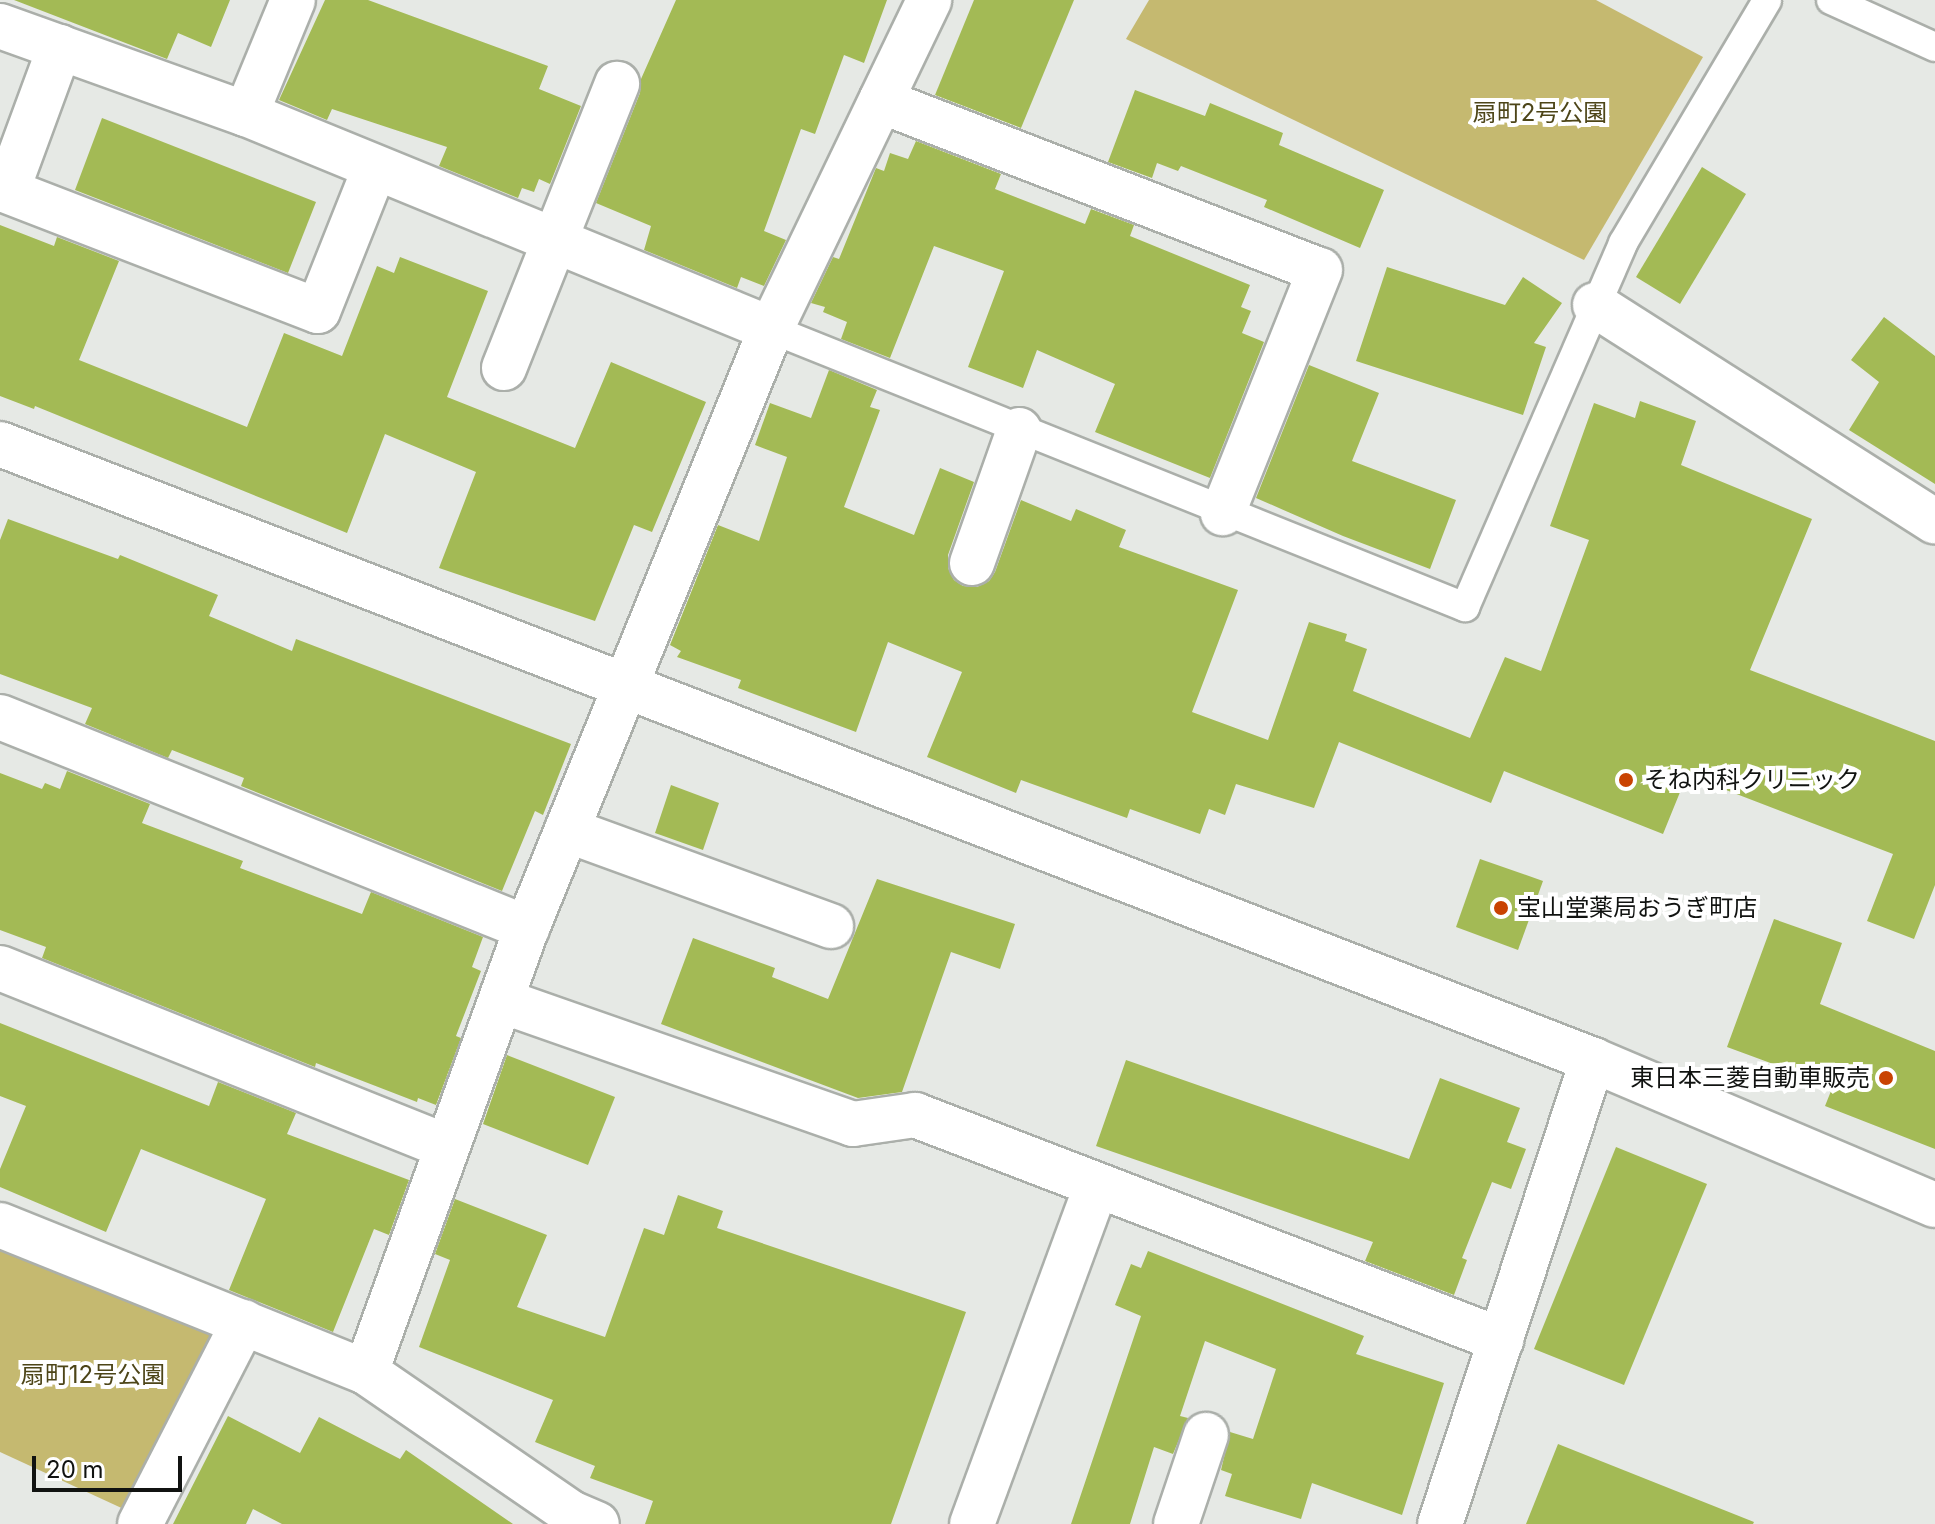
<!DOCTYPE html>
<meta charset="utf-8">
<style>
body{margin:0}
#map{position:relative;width:1935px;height:1524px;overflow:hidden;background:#e6e9e5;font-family:Inter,"Noto Sans JP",sans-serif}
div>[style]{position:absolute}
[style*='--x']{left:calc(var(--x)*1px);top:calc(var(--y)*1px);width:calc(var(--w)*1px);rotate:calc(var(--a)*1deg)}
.green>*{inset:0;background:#c5b970}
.building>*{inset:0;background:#a3ba55}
.roads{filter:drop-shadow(2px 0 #abafaa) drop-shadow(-2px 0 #abafaa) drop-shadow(0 2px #abafaa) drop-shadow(0 -2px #abafaa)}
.service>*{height:28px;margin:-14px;padding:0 14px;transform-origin:14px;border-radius:14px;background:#fff}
.minor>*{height:44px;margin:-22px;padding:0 22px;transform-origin:22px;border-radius:22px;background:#fff}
.tertiary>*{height:44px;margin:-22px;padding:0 22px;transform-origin:22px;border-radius:22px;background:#fff}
.dots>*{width:22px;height:22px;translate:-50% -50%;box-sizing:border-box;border:4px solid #fff;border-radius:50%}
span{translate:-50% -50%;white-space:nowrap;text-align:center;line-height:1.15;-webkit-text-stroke:8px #fff;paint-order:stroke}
.park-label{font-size:24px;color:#4d4518}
.poi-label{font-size:24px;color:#111311}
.left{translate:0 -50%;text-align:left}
.right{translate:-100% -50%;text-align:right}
.scale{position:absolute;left:32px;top:1456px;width:150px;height:36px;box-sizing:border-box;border:4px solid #111311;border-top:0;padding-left:10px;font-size:24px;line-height:28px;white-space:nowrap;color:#111311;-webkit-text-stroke:6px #fff;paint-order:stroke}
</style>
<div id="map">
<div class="green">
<i style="clip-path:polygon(1149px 0,1596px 0,1703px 57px,1584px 260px,1126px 39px)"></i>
<i style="clip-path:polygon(0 1237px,218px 1328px,128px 1511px,0 1452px)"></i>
</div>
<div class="building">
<i style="clip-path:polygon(14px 0,230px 0,211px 47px,178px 33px,167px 59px)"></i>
<i style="clip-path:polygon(325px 0,368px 0,548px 66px,539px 89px,581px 106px,550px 184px,539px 179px,534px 192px,522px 188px,518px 198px,439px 166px,447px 147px,332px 109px,327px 120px,279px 100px)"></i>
<i style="clip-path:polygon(676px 0,887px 0,864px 63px,844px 55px,815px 134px,801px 129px,764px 231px,786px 240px,764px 286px,741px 277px,737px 288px,644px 250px,651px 226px,596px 203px,640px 93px,641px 79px)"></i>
<i style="clip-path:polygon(974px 0,1074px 0,1021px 128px,935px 95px)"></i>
<i style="clip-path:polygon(1135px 90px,1205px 116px,1210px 103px,1283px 133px,1279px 145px,1384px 190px,1360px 248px,1264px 207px,1267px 200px,1181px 166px,1178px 171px,1157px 163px,1152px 178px,1108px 162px)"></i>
<i style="clip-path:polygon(102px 118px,316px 202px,288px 273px,75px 190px)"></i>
<i style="clip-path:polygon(916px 141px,1001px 174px,995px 189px,1085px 224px,1091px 209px,1134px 225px,1130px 236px,1250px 285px,1241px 307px,1251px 311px,1242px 333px,1264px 342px,1210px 478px,1095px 432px,1115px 384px,1037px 350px,1023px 388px,968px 367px,1004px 271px,934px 246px,890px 358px,841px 339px,847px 322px,823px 312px,825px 307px,811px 303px,833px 257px,839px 259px,876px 168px,884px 171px,890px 153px,908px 159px)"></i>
<i style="clip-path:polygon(1702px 167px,1746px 194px,1680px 304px,1636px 277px)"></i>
<i style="clip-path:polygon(0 225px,54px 246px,57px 237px,119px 261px,79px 360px,247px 427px,284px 333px,342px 356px,377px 266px,394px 273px,400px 257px,488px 291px,447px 397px,575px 448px,611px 362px,706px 402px,652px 532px,634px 525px,595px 621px,439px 568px,476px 472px,385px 434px,347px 533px,35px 406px,34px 409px,0 396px)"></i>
<i style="clip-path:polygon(1387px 267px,1505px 305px,1523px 277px,1562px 303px,1534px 343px,1546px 347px,1523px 415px,1356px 361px)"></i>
<i style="clip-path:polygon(1884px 317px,1935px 356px,1935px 484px,1849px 430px,1879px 382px,1851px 360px)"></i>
<i style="clip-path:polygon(1309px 365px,1379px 393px,1352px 461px,1456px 500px,1430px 569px,1343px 536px,1256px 498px)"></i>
<i style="clip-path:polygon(829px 370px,877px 390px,870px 407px,880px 410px,844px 507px,914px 535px,940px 468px,974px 482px,948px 555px,948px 568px,954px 580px,963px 586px,977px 587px,989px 581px,995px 572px,1021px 500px,1071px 521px,1076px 509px,1126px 530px,1119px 547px,1238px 590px,1192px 712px,1268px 740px,1309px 622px,1347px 634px,1345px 641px,1367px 649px,1353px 691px,1470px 738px,1505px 657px,1541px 671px,1589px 540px,1550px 526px,1594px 403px,1635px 418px,1640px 401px,1696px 421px,1681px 465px,1812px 519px,1750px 670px,1935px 741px,1935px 885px,1914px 939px,1867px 921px,1893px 854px,1687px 775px,1663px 834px,1504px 771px,1491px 803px,1339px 742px,1314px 808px,1236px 784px,1225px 815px,1209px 809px,1200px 834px,1130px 809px,1127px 818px,1021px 780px,1016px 793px,927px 757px,962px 672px,888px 642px,856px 732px,738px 688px,741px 680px,677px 657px,681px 651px,670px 645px,718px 525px,759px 541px,787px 457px,755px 445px,770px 403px,811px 418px)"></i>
<i style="clip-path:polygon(8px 519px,118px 559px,120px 555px,218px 595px,209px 616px,292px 651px,296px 639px,571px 744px,543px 815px,535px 811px,502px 891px,241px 786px,244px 778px,172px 750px,168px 758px,85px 724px,92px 708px,0 674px,0 540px)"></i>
<i style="clip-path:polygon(67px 771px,150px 804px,142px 823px,243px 861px,240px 868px,362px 914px,371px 892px,483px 937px,472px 967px,481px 971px,456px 1036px,461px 1038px,436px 1105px,418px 1098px,417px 1102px,316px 1063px,315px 1067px,42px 958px,46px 947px,0 930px,0 773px,42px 789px,45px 783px,60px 789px)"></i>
<i style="clip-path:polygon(671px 785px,719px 803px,703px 850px,655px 833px)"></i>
<i style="clip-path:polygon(1480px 859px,1543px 881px,1518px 950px,1456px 927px)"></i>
<i style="clip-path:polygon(877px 879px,1015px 924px,1000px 969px,951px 952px,902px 1092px,858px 1098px,661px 1024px,693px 938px,775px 968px,772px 977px,828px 999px)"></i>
<i style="clip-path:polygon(1774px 919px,1842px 943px,1820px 1004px,1935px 1051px,1935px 1149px,1825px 1106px,1833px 1086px,1727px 1047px)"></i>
<i style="clip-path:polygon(0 1023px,209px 1106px,218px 1082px,296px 1113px,287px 1134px,409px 1180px,389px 1235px,374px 1229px,333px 1332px,229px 1290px,266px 1199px,141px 1149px,106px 1232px,0 1187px,0 1169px,26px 1106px,0 1096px)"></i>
<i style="clip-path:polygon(507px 1055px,615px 1097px,588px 1165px,483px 1124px)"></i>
<i style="clip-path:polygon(1126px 1060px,1409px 1159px,1440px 1078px,1520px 1108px,1507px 1142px,1526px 1149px,1511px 1189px,1492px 1182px,1462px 1258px,1467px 1260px,1454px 1295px,1365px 1261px,1373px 1242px,1096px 1146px)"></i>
<i style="clip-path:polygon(1616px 1147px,1707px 1184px,1624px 1385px,1534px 1349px)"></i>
<i style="clip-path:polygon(678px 1195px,723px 1211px,717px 1228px,966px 1312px,891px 1524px,645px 1524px,653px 1501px,590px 1478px,595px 1466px,535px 1442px,553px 1400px,419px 1347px,450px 1260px,435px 1254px,455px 1199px,547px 1235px,517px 1307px,605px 1337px,644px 1228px,664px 1235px)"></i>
<i style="clip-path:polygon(1148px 1251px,1364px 1336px,1356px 1354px,1444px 1383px,1402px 1515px,1312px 1483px,1301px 1519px,1225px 1496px,1232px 1474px,1221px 1470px,1230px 1432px,1253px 1439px,1276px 1369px,1205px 1341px,1180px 1416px,1188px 1418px,1173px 1454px,1154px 1447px,1130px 1524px,1071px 1524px,1141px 1316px,1115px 1305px,1131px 1264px,1141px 1268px)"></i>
<i style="clip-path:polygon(228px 1416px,300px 1453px,319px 1417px,400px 1459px,406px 1450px,513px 1524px,282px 1524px,253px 1509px,246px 1524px,173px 1524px)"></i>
<i style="clip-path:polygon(1558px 1444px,1754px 1522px,1753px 1524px,1526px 1524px)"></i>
</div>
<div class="roads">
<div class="service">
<i style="--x:1831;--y:0;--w:114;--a:24.3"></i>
<i style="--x:771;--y:329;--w:748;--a:21.83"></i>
<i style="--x:1465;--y:607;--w:397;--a:-66.5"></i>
<i style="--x:1623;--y:243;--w:282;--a:-59.3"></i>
</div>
<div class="minor">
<i style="--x:0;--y:26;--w:261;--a:19.7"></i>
<i style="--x:246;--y:114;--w:567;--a:22.27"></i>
<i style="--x:60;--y:47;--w:153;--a:110.2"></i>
<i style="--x:7;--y:191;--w:333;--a:21.1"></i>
<i style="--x:318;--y:311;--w:154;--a:-68.3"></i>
<i style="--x:881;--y:101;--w:470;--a:21.1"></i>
<i style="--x:1320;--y:270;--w:262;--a:111.8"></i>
<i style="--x:246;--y:114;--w:123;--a:-67.6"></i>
<i style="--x:1595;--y:305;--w:403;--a:32.5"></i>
<i style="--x:504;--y:368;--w:306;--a:-68.3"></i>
<i style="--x:972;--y:563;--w:141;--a:-70.5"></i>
<i style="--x:0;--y:717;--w:568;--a:21.82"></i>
<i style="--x:567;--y:830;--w:281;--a:20"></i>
<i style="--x:0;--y:968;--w:480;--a:21.8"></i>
<i style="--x:502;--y:1001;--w:372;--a:19.3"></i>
<i style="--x:853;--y:1124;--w:63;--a:-8.3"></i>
<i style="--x:915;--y:1115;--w:628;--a:21"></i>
<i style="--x:0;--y:1225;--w:394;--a:21.9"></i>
<i style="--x:366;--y:1372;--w:249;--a:34.5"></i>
<i style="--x:571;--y:1513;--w:28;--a:23"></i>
<i style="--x:366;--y:1372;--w:472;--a:-70.1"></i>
<i style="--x:527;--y:928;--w:647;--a:-67.84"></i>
<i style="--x:771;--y:329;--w:365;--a:-64.3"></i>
<i style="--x:140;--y:1524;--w:227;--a:-62.8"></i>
<i style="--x:972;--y:1524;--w:361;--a:-69.8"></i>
<i style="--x:1176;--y:1524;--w:94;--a:-71.4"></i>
<i style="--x:1440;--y:1524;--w:489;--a:-71.8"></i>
</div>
<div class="tertiary">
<i style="--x:0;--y:444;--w:1708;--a:21.14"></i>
<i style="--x:1593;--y:1060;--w:371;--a:23"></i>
</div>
</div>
<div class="dots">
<i style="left:1626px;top:780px;background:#c94302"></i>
<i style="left:1501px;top:908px;background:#c94302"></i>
<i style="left:1886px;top:1078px;background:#c94302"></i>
</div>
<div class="park-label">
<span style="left:1540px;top:113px">扇町2号公園</span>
<span style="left:93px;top:1375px">扇町12号公園</span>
</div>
<div class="poi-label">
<span class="left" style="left:1644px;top:780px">そね内科クリニック</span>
<span class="left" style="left:1517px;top:908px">宝山堂薬局おうぎ町店</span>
<span class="right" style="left:1870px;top:1078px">東日本三菱自動車販売</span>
</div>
<div class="scale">20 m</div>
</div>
